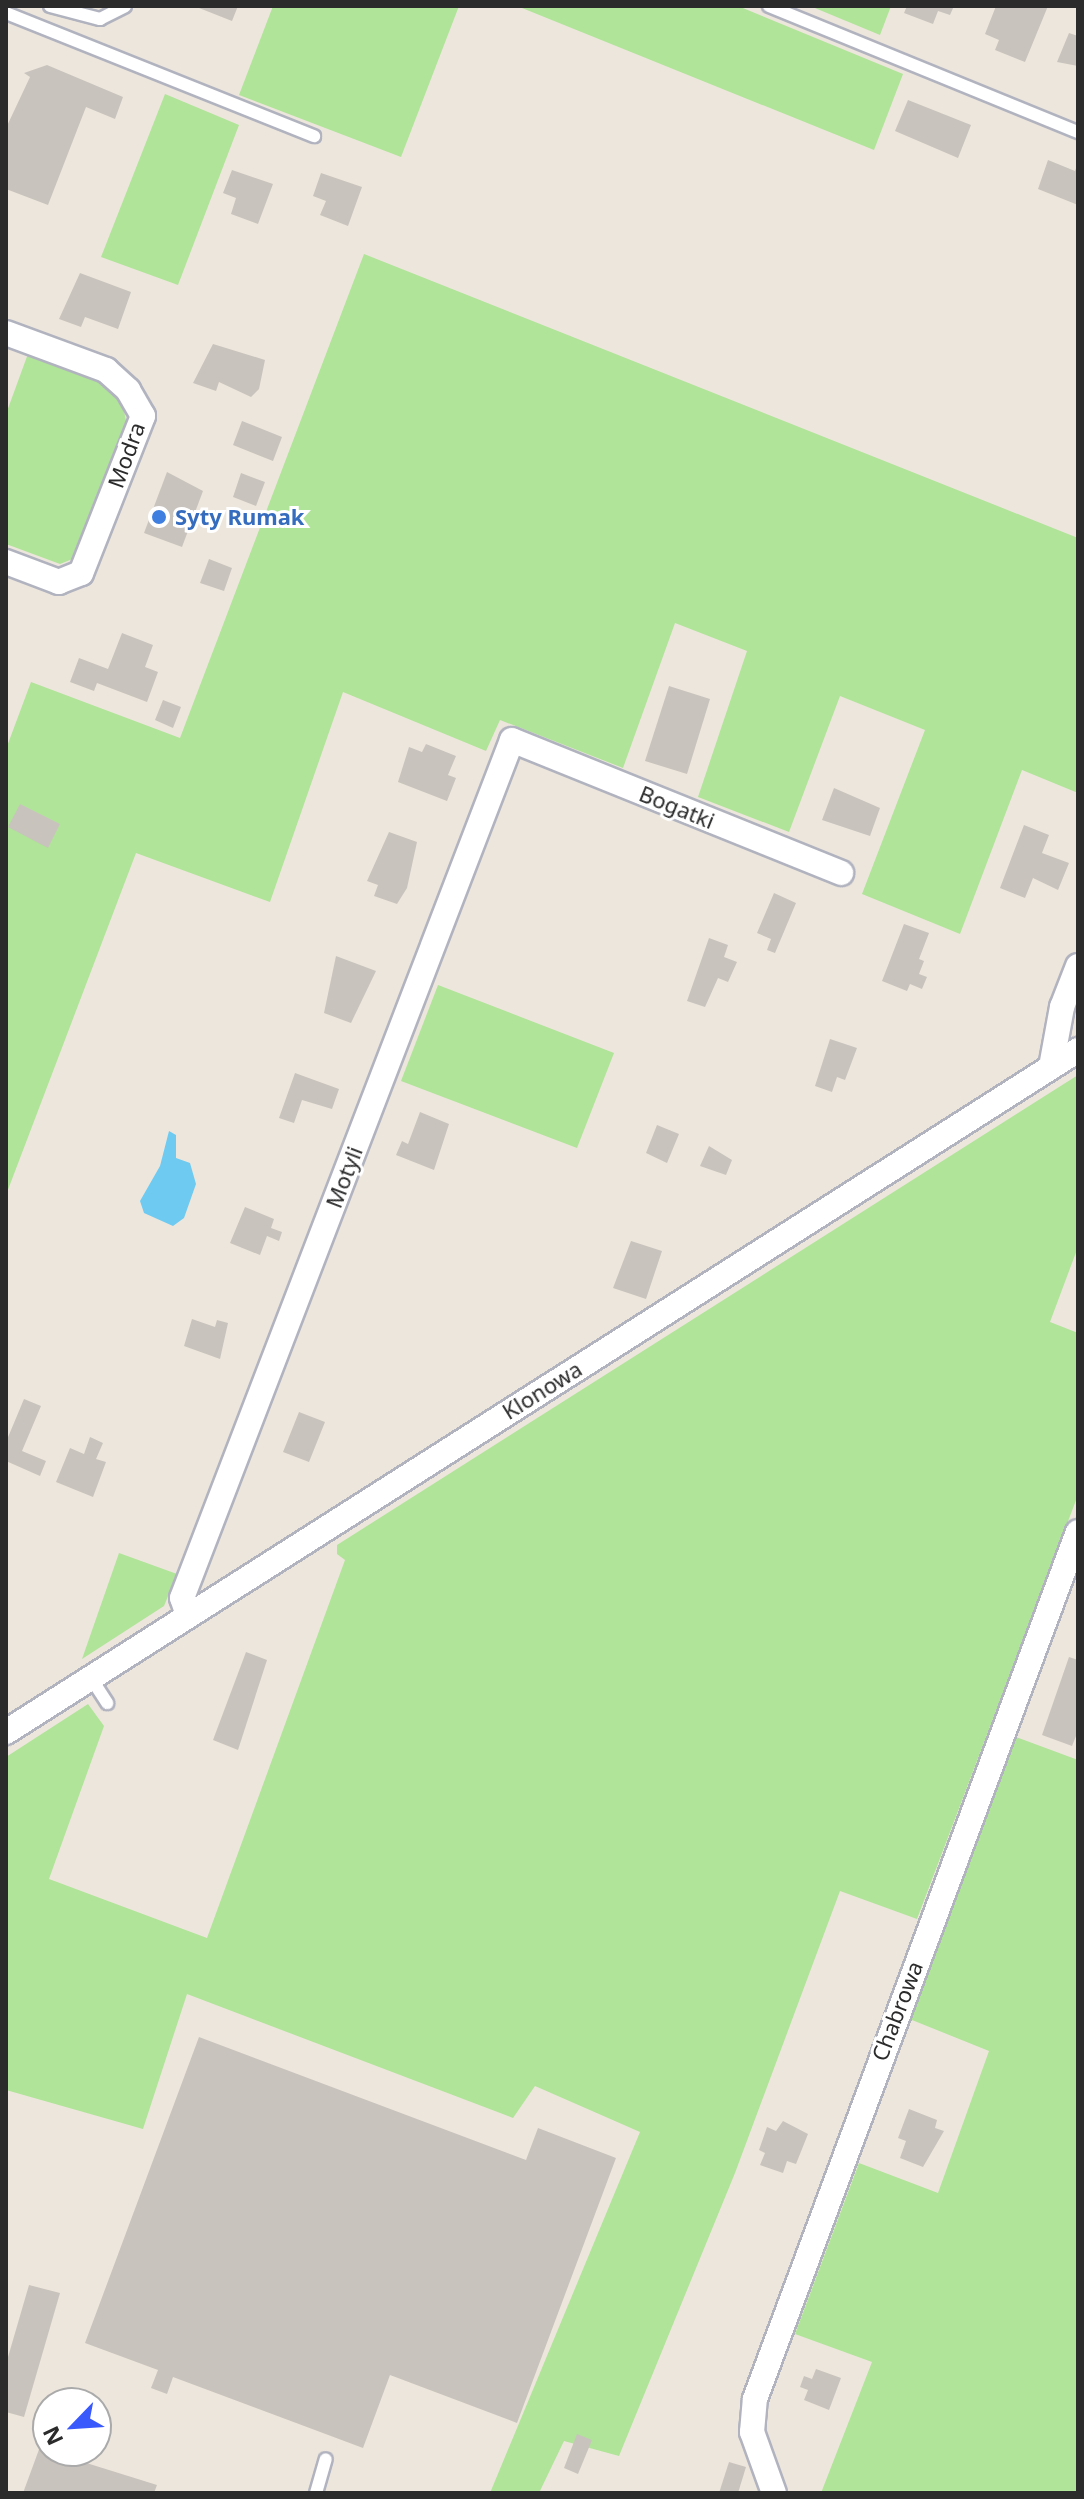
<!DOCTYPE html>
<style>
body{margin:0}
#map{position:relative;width:1084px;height:2499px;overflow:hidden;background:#ede6dd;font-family:"Noto Sans",sans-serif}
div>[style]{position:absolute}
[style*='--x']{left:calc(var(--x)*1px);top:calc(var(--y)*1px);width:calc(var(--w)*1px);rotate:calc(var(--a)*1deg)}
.green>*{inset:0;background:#b0e498}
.water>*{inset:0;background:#6ecaf0}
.building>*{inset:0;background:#c8c3bc}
.roads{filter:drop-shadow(2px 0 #b1b3bf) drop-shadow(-2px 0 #b1b3bf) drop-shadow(0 2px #b1b3bf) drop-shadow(0 -2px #b1b3bf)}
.service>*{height:12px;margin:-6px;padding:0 6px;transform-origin:6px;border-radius:6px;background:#fff}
.minor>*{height:24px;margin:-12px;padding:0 12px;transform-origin:12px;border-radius:12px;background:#fff}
.dots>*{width:22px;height:22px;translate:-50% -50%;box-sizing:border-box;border:4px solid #fff;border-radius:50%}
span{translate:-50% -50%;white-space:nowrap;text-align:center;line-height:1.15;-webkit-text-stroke:6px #fff;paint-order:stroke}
.street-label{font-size:22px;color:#2b2b2b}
.shop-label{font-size:22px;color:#366cbe;font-weight:700}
.left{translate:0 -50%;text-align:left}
.frame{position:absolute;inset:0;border:8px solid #2b2b2b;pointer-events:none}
.north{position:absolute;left:32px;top:2387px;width:80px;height:80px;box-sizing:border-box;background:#fff;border:2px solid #aaa;border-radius:50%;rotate:245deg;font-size:22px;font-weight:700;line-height:32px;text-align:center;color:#2b2b2b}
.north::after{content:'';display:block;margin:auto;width:28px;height:36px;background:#3a59fc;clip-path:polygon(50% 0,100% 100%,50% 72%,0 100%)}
</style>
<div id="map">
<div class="green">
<i style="clip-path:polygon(273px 6px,459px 6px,401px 157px,239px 95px)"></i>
<i style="clip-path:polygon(517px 6px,738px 6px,903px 74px,874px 150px)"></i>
<i style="clip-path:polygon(810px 6px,891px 6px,880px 35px)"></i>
<i style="clip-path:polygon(165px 94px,239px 125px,178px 285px,101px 257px)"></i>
<i style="clip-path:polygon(364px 254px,1078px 538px,1078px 793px,1022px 770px,960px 934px,862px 894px,925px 730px,840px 696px,789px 832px,698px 797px,747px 651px,675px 623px,623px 768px,500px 720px,486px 751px,343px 692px,270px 902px,136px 853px,6px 1195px,6px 749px,31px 682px,180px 738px)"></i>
<i style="clip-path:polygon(29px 351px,103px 379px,121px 398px,128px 429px,75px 558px,60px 564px,6px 544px,6px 414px)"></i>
<i style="clip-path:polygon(438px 985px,614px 1053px,577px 1148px,401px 1081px)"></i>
<i style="clip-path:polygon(1078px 1075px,1078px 1247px,1050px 1322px,1078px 1333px,1078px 1495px,917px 1919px,840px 1891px,735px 2173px,619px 2456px,564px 2441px,539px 2493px,490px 2493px,640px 2132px,535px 2086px,513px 2118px,187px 1994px,143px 2129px,6px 2090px,6px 1757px,88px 1704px,104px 1726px,49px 1879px,207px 1938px,345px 1560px,337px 1554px,337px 1545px)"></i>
<i style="clip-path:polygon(119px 1553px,177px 1574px,164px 1606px,82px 1659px)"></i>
<i style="clip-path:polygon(1008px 1734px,1078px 1760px,1078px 2493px,821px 2493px,872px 2362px,795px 2334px,859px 2163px,938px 2193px,989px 2051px,902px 2016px)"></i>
</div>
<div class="water">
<i style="clip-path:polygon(169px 1131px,176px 1135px,176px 1158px,190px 1163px,196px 1184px,184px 1218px,173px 1226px,144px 1213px,140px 1201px,160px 1166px)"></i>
</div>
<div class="building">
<i style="clip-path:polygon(194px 6px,238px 6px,232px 21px)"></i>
<i style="clip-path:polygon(907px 6px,954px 6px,950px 15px,938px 11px,933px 24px,904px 13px)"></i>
<i style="clip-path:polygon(996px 6px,1048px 6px,1025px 62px,995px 50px,999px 40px,985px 34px)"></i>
<i style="clip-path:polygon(1069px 33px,1078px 36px,1078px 66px,1057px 62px)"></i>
<i style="clip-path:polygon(47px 65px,123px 97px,115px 119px,86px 107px,48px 205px,6px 189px,6px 128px,30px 77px,24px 73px)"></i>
<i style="clip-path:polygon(908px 100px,971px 125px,958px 158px,895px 131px)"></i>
<i style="clip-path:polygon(1048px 160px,1075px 171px,1078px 163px,1078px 205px,1038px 189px)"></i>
<i style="clip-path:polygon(232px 170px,273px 184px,258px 224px,231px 214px,236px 198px,223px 193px)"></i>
<i style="clip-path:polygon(321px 173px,362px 187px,348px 226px,320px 215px,326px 201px,313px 196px)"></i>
<i style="clip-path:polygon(80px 273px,131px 292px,118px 329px,85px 317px,81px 327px,59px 319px)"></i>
<i style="clip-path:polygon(213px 344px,265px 360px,259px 389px,251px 397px,219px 382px,216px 391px,193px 383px)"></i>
<i style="clip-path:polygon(242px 421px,282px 437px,273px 461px,233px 445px)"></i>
<i style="clip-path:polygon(167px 472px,203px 491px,182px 547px,144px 533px)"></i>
<i style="clip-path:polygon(241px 473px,265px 482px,256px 506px,233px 497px)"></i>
<i style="clip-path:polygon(209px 559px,232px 568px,224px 591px,200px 583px)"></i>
<i style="clip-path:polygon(122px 633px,153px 645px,145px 667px,158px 672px,147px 702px,97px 683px,94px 691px,70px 682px,79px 658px,108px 669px)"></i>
<i style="clip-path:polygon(669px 686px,710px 699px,687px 774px,645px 761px)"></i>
<i style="clip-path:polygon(163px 700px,181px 707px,173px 728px,155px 720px)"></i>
<i style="clip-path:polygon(426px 744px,456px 756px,448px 775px,456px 778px,447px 801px,398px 782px,409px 747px,422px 752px)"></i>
<i style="clip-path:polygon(834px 788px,880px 808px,870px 836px,822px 820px)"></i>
<i style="clip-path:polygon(20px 804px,60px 824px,48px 848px,8px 827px)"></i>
<i style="clip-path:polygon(1024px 825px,1049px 835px,1042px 853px,1069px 863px,1058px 890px,1033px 878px,1025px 898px,1000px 888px)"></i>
<i style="clip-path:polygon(389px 832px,417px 842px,407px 888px,397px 904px,374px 896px,378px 885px,367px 881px)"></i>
<i style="clip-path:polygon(774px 893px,796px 903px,775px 953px,767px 950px,771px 939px,757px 933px)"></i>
<i style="clip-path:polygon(904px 924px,929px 933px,919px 959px,924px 961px,919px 974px,927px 977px,922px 989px,910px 984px,907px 991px,882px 981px)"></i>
<i style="clip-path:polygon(709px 938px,728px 945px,724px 957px,737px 962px,728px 982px,718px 978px,705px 1007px,687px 1001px)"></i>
<i style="clip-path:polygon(336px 956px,376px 971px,351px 1023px,324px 1013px)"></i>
<i style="clip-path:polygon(830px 1039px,857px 1048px,845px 1080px,837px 1077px,832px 1092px,815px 1086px)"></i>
<i style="clip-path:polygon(295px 1073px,339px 1089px,332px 1109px,302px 1100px,294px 1123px,279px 1118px)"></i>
<i style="clip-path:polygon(420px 1112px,449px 1124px,434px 1170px,396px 1155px,402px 1141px,408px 1144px)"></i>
<i style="clip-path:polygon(657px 1125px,679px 1134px,667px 1163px,646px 1153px)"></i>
<i style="clip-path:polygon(709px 1146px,732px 1160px,726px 1175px,700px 1166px)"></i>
<i style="clip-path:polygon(245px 1207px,274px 1219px,271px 1228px,282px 1232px,279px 1241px,267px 1236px,260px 1255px,230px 1243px)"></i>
<i style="clip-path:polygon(631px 1241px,662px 1251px,646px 1299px,613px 1288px)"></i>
<i style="clip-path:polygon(192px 1319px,215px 1327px,217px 1320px,228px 1323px,220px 1359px,184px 1346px)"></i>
<i style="clip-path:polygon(24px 1399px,41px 1406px,22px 1451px,46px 1461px,40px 1476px,6px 1461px,6px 1442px)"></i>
<i style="clip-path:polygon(299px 1412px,325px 1422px,309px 1462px,283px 1452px)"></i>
<i style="clip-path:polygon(90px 1437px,103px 1443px,96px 1459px,106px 1462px,93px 1497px,56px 1482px,70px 1448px,84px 1454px)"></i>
<i style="clip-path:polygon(246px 1652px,267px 1660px,238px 1750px,213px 1740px)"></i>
<i style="clip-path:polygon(1069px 1657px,1078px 1660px,1078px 1731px,1072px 1746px,1042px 1735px)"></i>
<i style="clip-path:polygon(199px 2037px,526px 2160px,538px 2128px,616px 2158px,517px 2423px,390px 2375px,363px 2448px,173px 2377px,167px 2394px,151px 2388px,158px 2370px,85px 2343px)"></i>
<i style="clip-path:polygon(909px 2109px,937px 2120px,935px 2128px,944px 2131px,923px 2167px,900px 2158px,906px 2141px,898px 2138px)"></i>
<i style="clip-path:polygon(783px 2121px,808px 2134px,796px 2164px,787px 2161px,783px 2173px,760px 2165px,765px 2153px,759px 2150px,767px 2127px,776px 2131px)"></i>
<i style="clip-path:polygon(29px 2285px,60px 2293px,24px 2417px,6px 2412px,6px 2364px)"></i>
<i style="clip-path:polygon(816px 2369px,841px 2378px,829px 2410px,804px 2400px,808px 2390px,800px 2387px,804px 2376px,812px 2379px)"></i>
<i style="clip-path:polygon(577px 2434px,592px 2440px,578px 2474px,564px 2468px)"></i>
<i style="clip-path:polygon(41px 2444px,48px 2451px,157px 2485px,154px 2493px,23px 2493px)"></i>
<i style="clip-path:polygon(729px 2462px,746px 2467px,738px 2493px,719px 2493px)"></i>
</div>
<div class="roads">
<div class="service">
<i style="--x:50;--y:6;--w:52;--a:14.6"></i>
<i style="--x:100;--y:19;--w:28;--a:-27"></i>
<i style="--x:769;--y:6;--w:334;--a:22.2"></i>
<i style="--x:6;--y:13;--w:332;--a:21.8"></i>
<i style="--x:91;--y:1678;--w:30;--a:57"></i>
<i style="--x:316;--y:2493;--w:35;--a:-74"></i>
</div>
<div class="minor">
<i style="--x:6;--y:333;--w:107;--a:20.3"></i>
<i style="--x:106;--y:370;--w:30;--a:42"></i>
<i style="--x:128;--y:390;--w:30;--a:60"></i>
<i style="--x:143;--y:416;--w:169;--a:111.5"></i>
<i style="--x:81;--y:573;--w:24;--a:158"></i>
<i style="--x:59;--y:582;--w:57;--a:-159.3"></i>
<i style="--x:1051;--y:1067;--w:61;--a:-79.6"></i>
<i style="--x:1062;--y:1007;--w:44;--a:-68.7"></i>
<i style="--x:188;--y:1615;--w:18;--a:-109"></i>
<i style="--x:182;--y:1598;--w:919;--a:-68.96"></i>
<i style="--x:512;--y:740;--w:355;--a:22"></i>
<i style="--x:6;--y:1732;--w:1271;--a:-32.46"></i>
<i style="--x:774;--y:2493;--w:65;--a:-109.8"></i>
<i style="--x:752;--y:2432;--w:33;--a:-85"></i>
<i style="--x:755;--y:2399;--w:925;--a:-69.57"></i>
</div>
</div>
<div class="dots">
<i style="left:159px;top:517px;background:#3f7fe0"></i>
</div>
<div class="street-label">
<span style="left:126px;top:455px;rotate:-70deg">Modra</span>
<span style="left:677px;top:807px;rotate:22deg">Bogatki</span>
<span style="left:344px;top:1177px;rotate:-69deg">Motyli</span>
<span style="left:542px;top:1390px;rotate:-32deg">Klonowa</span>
<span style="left:897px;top:2011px;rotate:-69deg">Chabrowa</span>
</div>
<div class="shop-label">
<span class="left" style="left:175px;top:517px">Syty Rumak</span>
</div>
<div class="frame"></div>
<div class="north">N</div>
</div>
